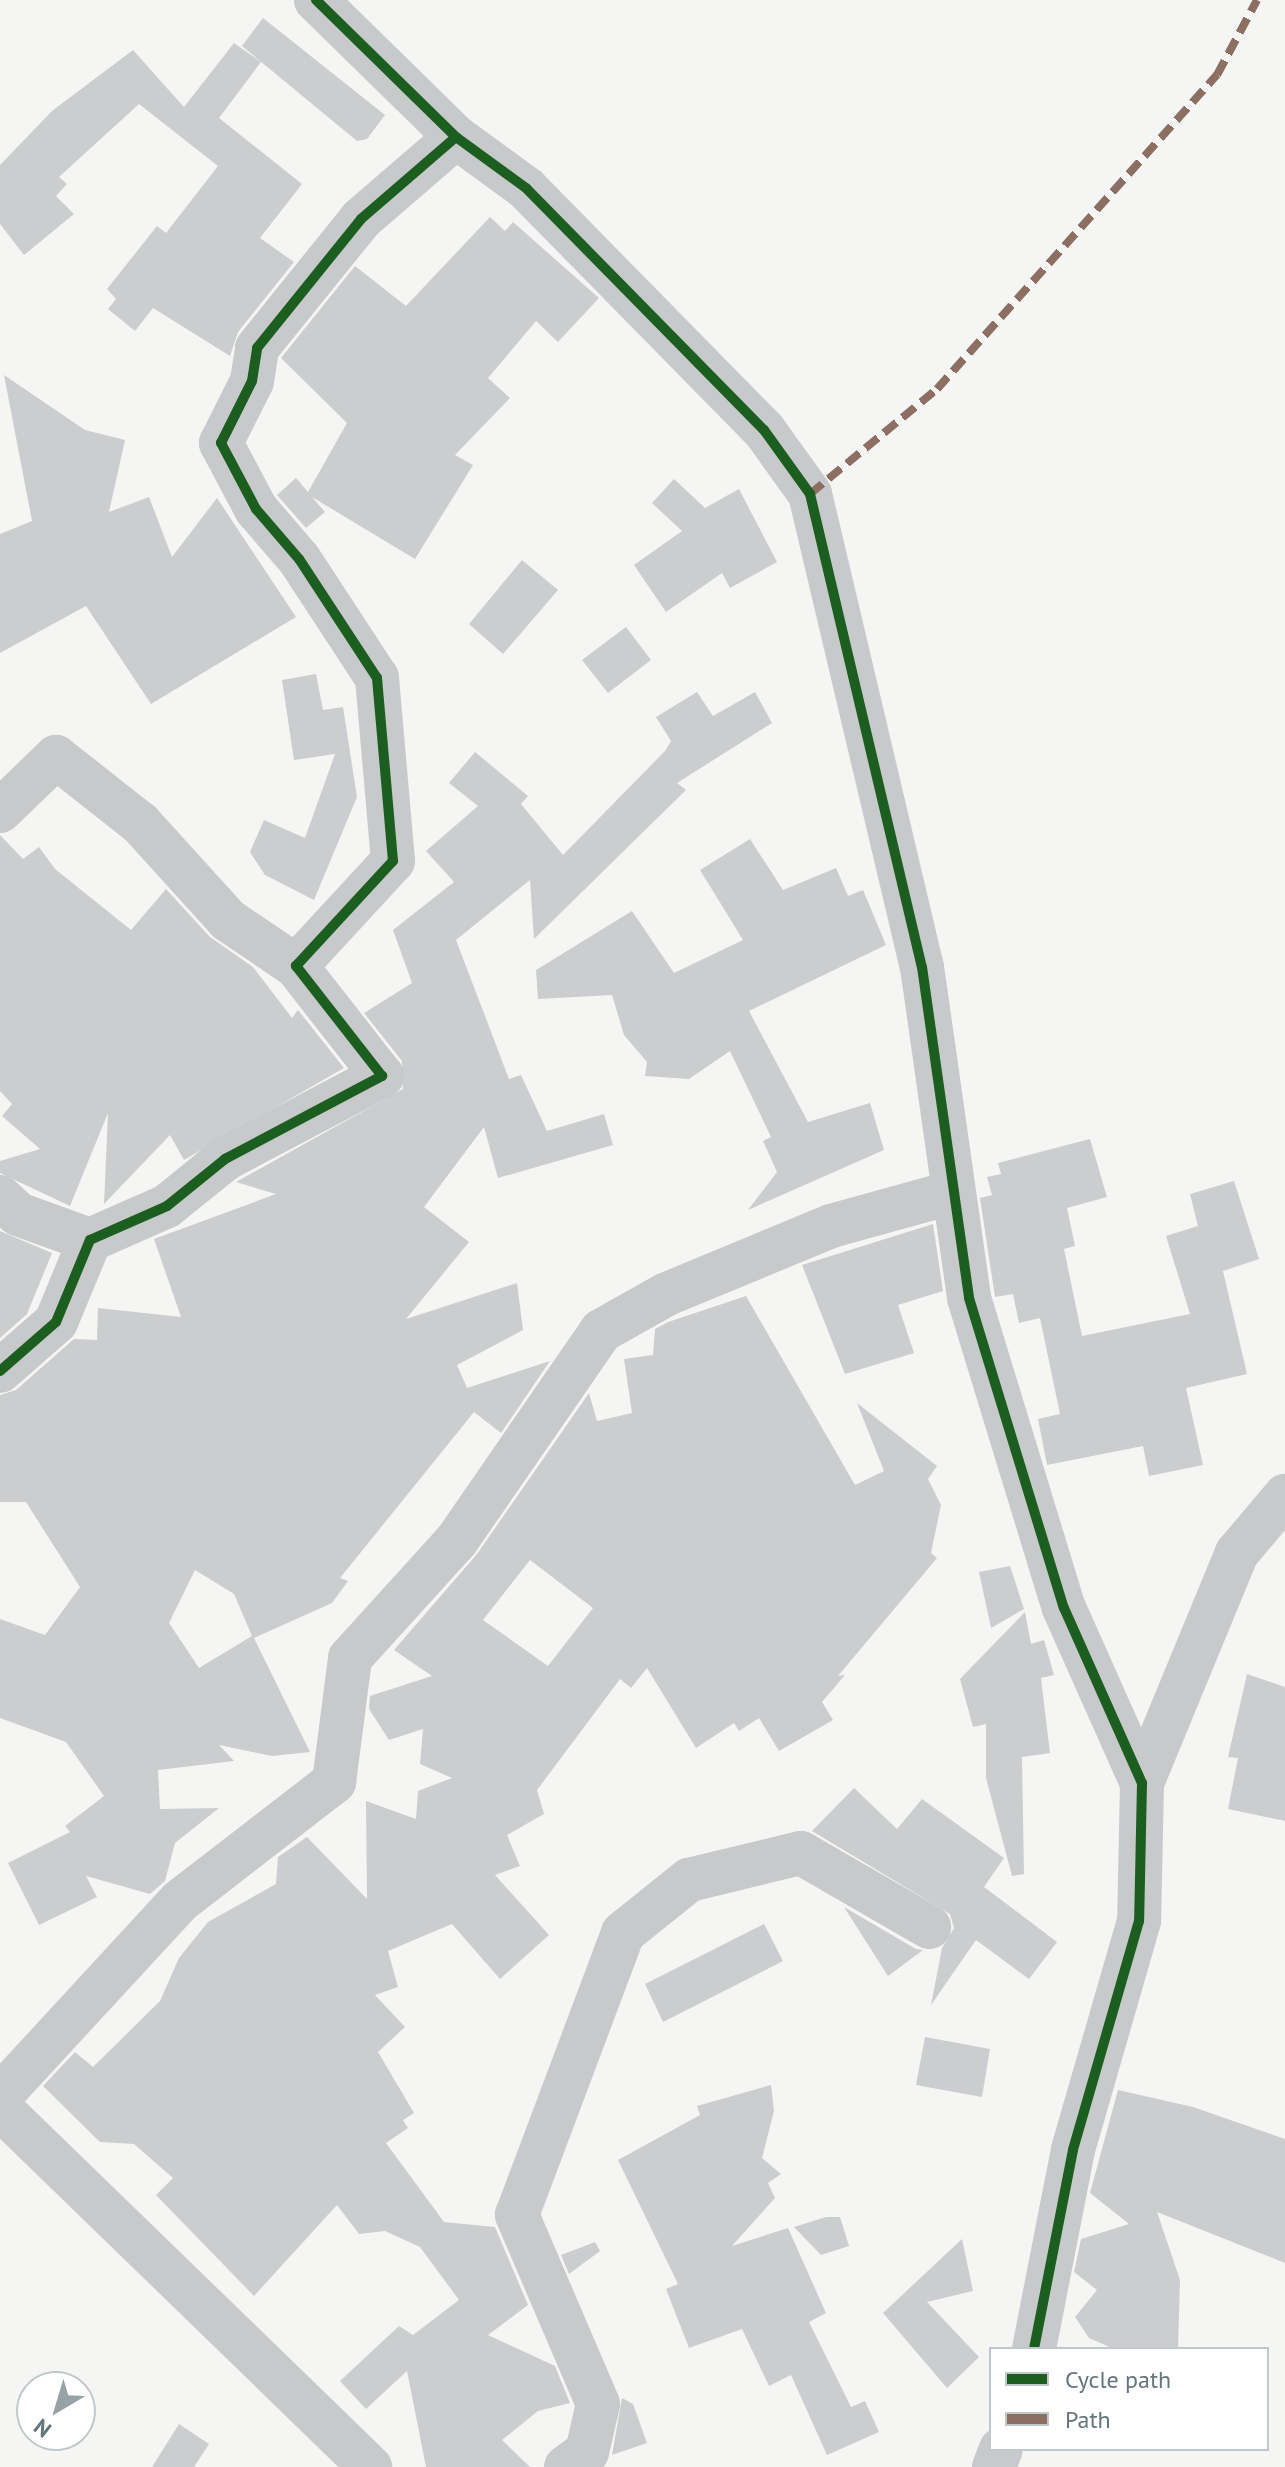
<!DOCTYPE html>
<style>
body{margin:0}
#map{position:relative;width:1285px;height:2467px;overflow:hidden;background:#f5f5f4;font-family:"PT Sans",sans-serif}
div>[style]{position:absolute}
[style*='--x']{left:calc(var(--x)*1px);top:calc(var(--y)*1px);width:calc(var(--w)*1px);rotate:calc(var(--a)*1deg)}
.building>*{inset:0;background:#cbcdce}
.minor>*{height:44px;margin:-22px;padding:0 22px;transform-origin:22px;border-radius:22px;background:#c7c9ca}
.quiet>*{height:8px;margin-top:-4px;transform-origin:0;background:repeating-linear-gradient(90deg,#8d6e63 0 16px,transparent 0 24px)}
.cycleway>*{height:10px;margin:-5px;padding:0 5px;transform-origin:5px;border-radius:5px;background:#1b5e20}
span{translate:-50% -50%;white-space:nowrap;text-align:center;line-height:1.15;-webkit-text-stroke:8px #fff;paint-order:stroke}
.legend{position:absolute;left:989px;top:2347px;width:280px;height:104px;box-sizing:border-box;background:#fff;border:2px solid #c1c8cb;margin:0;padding:10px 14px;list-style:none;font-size:24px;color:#63767c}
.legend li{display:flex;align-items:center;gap:16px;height:40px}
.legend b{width:40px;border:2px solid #c1c8cb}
.north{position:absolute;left:16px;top:2371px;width:80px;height:80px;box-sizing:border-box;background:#fff;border:2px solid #c1c8cb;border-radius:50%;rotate:218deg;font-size:22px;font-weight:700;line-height:32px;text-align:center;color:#63767c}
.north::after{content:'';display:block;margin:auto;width:28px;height:36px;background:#96a2a6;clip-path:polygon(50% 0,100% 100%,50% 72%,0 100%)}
</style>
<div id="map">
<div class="building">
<i style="clip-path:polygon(263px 18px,385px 115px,367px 139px,357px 141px,242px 46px)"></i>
<i style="clip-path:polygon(234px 43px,261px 62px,219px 118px,302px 184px,260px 238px,294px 262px,238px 332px,230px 356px,153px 308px,135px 331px,108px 309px,116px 299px,107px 289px,157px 226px,166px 233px,218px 166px,139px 104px,59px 177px,67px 184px,56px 196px,74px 214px,24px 255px,0 224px,0 165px,52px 111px,133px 50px,184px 107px)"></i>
<i style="clip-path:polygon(490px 217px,505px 231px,513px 222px,599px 298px,558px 342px,536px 321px,488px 378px,510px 398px,455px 455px,473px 465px,415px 559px,312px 497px,325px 512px,306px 528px,277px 495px,296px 478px,308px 492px,347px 423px,281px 358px,355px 266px,406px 306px)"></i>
<i style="clip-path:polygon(4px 375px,85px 430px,125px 440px,109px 512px,149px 497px,172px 557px,217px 498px,296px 617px,151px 704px,86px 606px,0 653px,0 534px,32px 521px)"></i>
<i style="clip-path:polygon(674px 479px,705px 508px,739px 489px,777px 562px,730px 588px,722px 573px,666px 612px,634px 565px,682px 531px,652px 503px)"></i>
<i style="clip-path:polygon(522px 560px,558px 590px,503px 654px,469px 624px)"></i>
<i style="clip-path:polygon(626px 627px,651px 660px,608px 693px,582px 660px)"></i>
<i style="clip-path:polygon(316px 674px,323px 710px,343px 707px,357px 797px,314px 900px,265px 875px,250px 852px,264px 820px,305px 838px,335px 754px,294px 760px,282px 680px)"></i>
<i style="clip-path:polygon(evenodd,697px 692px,713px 716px,755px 692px,772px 723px,677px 783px,686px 790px,534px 939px,530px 880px,456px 940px,509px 1079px,521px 1075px,547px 1131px,604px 1114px,613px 1145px,498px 1178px,484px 1127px,424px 1207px,469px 1242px,406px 1319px,517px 1283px,523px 1330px,457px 1365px,467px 1388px,550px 1361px,501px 1433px,474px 1412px,340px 1578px,348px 1581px,332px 1603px,254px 1638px,310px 1752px,272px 1756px,219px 1745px,234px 1761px,158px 1770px,160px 1809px,219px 1808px,175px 1843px,165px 1881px,150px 1894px,86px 1876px,97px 1897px,39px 1925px,8px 1863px,70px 1832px,65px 1826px,104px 1796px,66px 1742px,0 1718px,0 1619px,45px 1635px,80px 1587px,26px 1502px,0 1502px,0 1395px,16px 1390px,74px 1339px,97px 1340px,98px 1308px,181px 1317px,154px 1239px,276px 1194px,236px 1182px,403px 1089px,402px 1061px,364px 1013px,412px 983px,393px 930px,454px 882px,426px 851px,478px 806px,449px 783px,475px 752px,528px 796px,521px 804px,563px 855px,665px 751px,671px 741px,656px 717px,697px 692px,195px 1570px,234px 1594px,252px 1636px,199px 1668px,169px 1623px,195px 1570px)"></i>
<i style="clip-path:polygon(0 835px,23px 859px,39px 847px,55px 869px,131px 930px,166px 889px,210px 937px,253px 967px,292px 1018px,298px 1010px,344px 1068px,184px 1160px,170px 1135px,104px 1204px,108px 1113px,70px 1206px,0 1173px,0 1161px,40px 1149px,2px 1116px,12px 1104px,0 1091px)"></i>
<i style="clip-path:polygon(750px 839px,783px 890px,836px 868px,848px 896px,863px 890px,886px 945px,749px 1011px,808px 1122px,870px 1103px,884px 1150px,748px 1210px,777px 1172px,763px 1141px,771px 1137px,730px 1051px,689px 1079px,645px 1076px,647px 1062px,624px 1035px,612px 995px,538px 999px,536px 970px,632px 911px,674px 973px,743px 940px,700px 870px)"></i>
<i style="clip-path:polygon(1090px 1139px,1107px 1197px,1067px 1208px,1075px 1246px,1064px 1249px,1082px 1336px,1190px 1314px,1166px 1236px,1198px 1226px,1190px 1194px,1234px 1181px,1259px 1259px,1223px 1271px,1247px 1374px,1186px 1388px,1203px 1465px,1149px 1476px,1143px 1446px,1047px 1465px,1038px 1419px,1060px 1414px,1040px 1318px,1019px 1323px,1013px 1294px,995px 1297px,980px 1198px,992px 1195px,987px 1177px,1001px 1174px,998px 1163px)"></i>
<i style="clip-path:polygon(933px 1224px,943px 1291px,898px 1305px,914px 1353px,845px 1374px,802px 1265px)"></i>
<i style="clip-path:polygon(0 1231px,52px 1253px,27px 1314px,0 1338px)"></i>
<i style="clip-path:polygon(evenodd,746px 1296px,855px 1485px,884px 1471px,857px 1403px,937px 1466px,928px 1479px,941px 1505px,931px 1553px,937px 1558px,838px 1676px,845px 1675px,822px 1702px,833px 1720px,779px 1751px,759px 1718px,739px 1731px,734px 1723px,696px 1748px,647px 1668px,631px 1688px,620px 1679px,537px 1790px,544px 1814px,507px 1835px,520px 1866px,495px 1875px,549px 1935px,500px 1979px,452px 1924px,388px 1951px,398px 1987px,375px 1995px,405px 2027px,378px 2052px,414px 2113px,403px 2120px,408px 2128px,386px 2143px,444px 2222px,495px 2227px,528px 2305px,488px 2335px,555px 2366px,570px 2403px,538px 2411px,502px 2440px,530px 2467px,426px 2467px,407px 2371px,366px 2409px,340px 2381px,399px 2326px,413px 2335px,459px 2300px,420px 2247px,385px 2231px,359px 2234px,337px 2205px,254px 2296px,156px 2195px,173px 2178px,134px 2144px,100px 2142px,43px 2086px,75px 2052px,93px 2067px,160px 2001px,179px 1958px,208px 1922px,276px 1884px,278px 1857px,307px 1837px,367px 1899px,366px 1801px,416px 1819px,418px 1791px,452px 1778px,420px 1764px,423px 1729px,389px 1740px,369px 1709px,370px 1696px,432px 1676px,394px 1650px,477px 1554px,589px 1393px,597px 1421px,632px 1413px,624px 1359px,653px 1355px,655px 1329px,668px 1322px,746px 1296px,530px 1560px,593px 1608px,548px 1666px,483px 1620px,530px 1560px)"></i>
<i style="clip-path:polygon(1010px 1566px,1024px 1609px,991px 1628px,979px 1572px)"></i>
<i style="clip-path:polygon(1025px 1612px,1031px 1644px,1044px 1640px,1054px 1675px,1041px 1678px,1050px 1753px,1022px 1757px,1024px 1874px,1012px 1876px,986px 1778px,986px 1724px,973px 1727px,960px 1679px)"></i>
<i style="clip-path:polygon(1247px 1674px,1285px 1687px,1285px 1821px,1228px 1809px,1238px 1758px,1228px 1757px)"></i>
<i style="clip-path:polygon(854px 1788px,897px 1829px,922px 1799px,1004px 1858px,984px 1887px,1057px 1942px,1029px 1979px,976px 1940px,931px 2005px,942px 1948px,954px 1928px,950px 1914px,812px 1831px)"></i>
<i style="clip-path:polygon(844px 1907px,916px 1949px,923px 1950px,888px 1976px)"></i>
<i style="clip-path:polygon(764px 1924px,783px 1961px,663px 2022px,645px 1984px)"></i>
<i style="clip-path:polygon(925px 2037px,990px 2049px,982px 2097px,916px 2085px)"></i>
<i style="clip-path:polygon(771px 2085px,774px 2111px,762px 2158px,781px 2174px,768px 2183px,775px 2198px,732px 2246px,788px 2228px,826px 2313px,809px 2322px,851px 2407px,865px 2401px,879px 2432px,827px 2455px,791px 2375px,769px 2386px,742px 2329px,689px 2348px,666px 2289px,678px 2284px,618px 2160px,700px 2115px,697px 2106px)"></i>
<i style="clip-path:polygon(1118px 2090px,1193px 2107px,1285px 2139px,1285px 2263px,1157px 2212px,1180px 2280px,1178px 2349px,1114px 2349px,1089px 2338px,1075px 2317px,1097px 2290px,1074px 2272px,1081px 2239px,1129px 2224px,1090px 2193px)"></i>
<i style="clip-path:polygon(826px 2217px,840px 2217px,849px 2246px,821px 2255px,794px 2227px)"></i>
<i style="clip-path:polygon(962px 2239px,973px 2291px,927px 2302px,979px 2357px,947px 2388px,883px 2313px)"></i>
<i style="clip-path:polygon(595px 2242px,600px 2251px,569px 2274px,561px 2255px)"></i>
<i style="clip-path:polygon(622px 2398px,633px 2404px,647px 2443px,612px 2455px)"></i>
<i style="clip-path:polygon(179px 2424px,209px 2444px,194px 2467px,152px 2467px)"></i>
</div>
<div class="minor">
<i style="--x:316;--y:0;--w:196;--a:44.4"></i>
<i style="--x:456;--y:137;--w:87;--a:36.1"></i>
<i style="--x:526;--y:188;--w:339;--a:45.5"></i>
<i style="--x:764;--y:430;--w:79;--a:54.3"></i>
<i style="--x:810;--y:494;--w:486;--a:76.7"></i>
<i style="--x:922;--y:967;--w:334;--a:81.9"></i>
<i style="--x:969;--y:1298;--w:324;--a:73"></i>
<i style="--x:1064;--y:1608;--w:192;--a:66"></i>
<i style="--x:1142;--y:1783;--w:138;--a:91.2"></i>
<i style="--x:1139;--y:1921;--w:238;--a:106.1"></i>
<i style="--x:1073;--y:2150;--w:203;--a:101.1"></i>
<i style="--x:0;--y:811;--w:78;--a:-44"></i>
<i style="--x:56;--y:757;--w:107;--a:38.2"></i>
<i style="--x:140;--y:823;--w:131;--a:47.8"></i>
<i style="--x:228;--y:920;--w:82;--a:34.1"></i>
<i style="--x:0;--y:1197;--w:25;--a:43"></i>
<i style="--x:18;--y:1214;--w:77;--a:19.9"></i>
<i style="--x:0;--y:1371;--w:74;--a:-41.2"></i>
<i style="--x:56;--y:1322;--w:89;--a:-67.5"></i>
<i style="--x:90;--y:1240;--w:84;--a:-23.8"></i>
<i style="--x:167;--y:1206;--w:75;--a:-39"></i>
<i style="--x:225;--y:1159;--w:178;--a:-27.9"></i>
<i style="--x:382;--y:1076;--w:140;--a:-128"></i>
<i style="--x:296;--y:966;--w:143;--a:-47.3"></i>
<i style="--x:393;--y:861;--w:184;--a:-95"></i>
<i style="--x:377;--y:678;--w:142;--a:-123.2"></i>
<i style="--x:299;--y:559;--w:66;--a:-130.7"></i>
<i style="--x:256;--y:509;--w:75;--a:-117.9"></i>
<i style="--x:221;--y:443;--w:69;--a:-63.4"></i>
<i style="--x:252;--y:381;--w:33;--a:-81"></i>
<i style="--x:257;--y:348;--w:166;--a:-51.1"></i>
<i style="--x:361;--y:219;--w:125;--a:-40.8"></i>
<i style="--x:1142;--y:1783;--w:249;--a:-67.6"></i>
<i style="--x:1237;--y:1553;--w:75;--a:-49.9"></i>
<i style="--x:0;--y:2096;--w:265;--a:-47.3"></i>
<i style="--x:180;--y:1901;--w:195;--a:-37.7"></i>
<i style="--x:334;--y:1782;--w:125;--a:-82.6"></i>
<i style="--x:350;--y:1658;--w:159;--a:-47.8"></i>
<i style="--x:457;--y:1540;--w:254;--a:-55.4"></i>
<i style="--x:601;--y:1331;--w:76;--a:-29.3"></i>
<i style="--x:667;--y:1294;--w:178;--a:-22.5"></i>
<i style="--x:831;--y:1226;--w:124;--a:-15.4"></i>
<i style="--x:0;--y:2108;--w:516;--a:44.14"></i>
<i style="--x:566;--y:2467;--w:26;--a:-36"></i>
<i style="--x:587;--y:2452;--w:49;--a:-77.1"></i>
<i style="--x:598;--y:2404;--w:206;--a:-113.2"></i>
<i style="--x:517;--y:2215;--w:301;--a:-69.4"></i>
<i style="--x:623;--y:1933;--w:85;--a:-38.8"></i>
<i style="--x:689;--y:1880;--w:115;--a:-13.6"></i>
<i style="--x:801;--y:1853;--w:148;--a:30"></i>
<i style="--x:994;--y:2467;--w:19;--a:-69"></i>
</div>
<div class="quiet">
<i style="--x:810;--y:494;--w:165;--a:-39.6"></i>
<i style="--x:937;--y:389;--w:421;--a:-48.3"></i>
<i style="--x:1217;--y:75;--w:85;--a:-61.9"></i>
</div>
<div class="cycleway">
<i style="--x:316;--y:0;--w:196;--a:44.4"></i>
<i style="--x:456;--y:137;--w:87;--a:36.1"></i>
<i style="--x:526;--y:188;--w:339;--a:45.5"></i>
<i style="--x:764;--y:430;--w:79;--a:54.3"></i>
<i style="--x:810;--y:494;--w:486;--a:76.7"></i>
<i style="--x:922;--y:967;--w:334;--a:81.9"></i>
<i style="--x:969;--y:1298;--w:324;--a:73"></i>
<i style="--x:1064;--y:1608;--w:192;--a:66"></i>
<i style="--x:1142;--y:1783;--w:138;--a:91.2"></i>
<i style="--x:1139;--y:1921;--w:238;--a:106.1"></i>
<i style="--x:1073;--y:2150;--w:203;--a:101.1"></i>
<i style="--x:0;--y:1371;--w:74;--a:-41.2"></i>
<i style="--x:56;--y:1322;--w:89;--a:-67.5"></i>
<i style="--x:90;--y:1240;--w:84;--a:-23.8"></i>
<i style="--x:167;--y:1206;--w:75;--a:-39"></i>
<i style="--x:225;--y:1159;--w:178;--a:-27.9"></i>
<i style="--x:382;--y:1076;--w:140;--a:-128"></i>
<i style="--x:296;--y:966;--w:143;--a:-47.3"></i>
<i style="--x:393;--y:861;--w:184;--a:-95"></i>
<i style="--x:377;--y:678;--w:142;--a:-123.2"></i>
<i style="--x:299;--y:559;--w:66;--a:-130.7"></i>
<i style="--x:256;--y:509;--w:75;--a:-117.9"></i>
<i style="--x:221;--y:443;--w:69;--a:-63.4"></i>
<i style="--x:252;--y:381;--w:33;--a:-81"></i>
<i style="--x:257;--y:348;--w:166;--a:-51.1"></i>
<i style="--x:361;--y:219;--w:125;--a:-40.8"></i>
</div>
<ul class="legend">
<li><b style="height:10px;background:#1b5e20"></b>Cycle path</li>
<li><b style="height:10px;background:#8d6e63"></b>Path</li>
</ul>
<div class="north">N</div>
</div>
